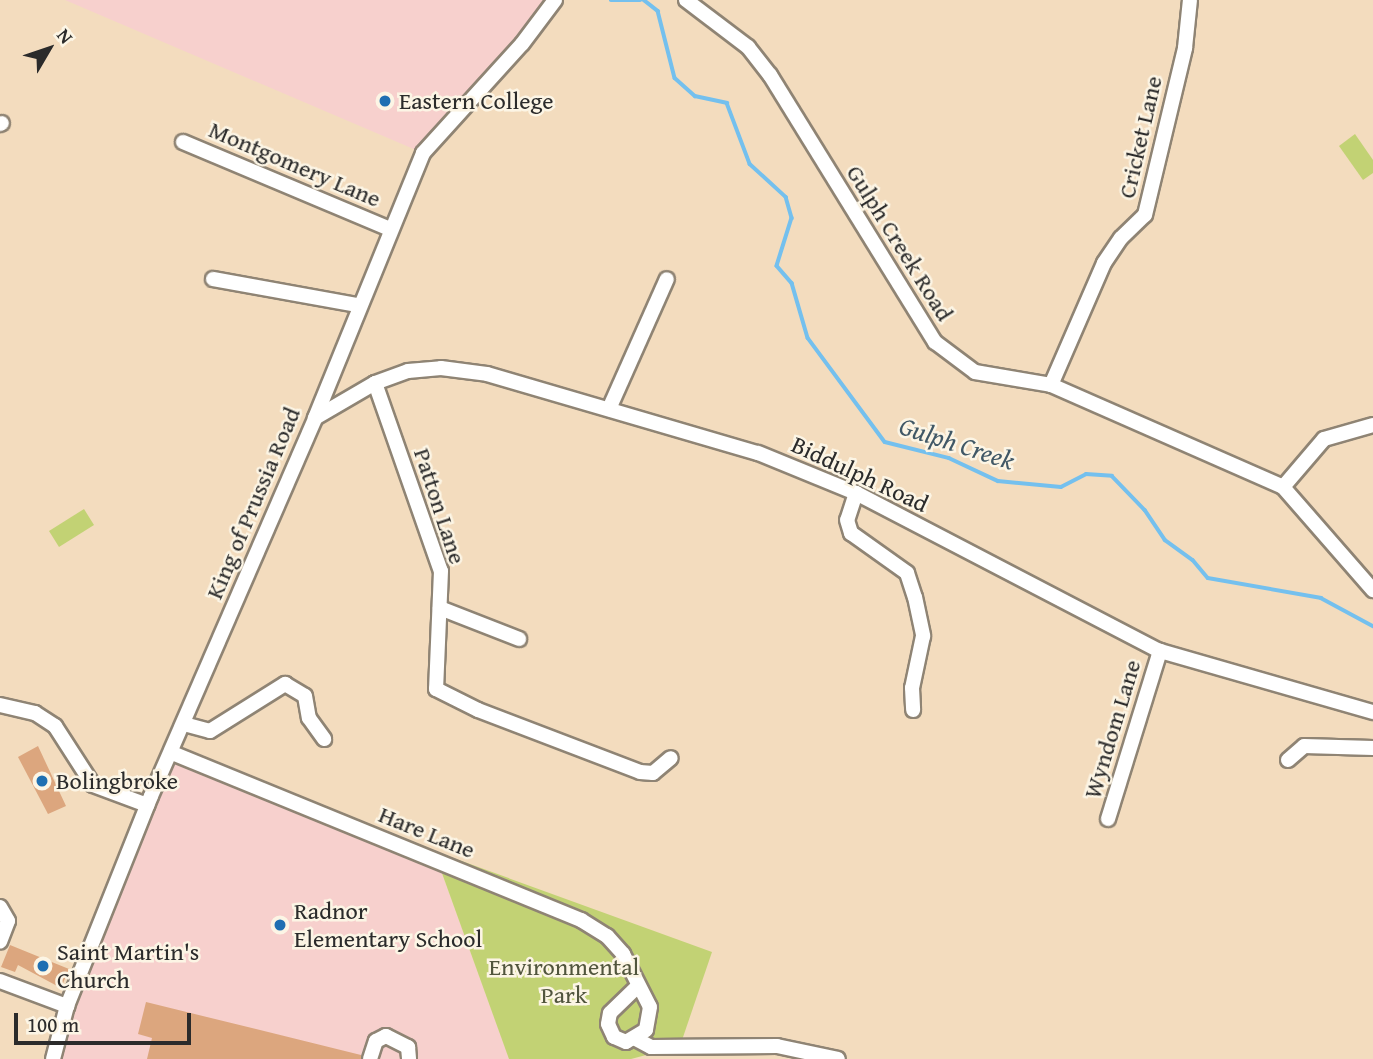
<!DOCTYPE html>
<style>
body{margin:0}
#map{position:relative;width:1373px;height:1059px;overflow:hidden;background:#f3dcbe;font-family:"Gentium Book Plus",serif}
div>[style]{position:absolute}
[style*='--x']{left:calc(var(--x)*1px);top:calc(var(--y)*1px);width:calc(var(--w)*1px);rotate:calc(var(--a)*1deg)}
.built>*{inset:0;background:#f7d0cd}
.green>*{inset:0;background:#c2d274}
.stream>*{height:3.5px;margin:-1.75px;padding:0 1.75px;transform-origin:1.75px;border-radius:1.75px;background:#74c0ee}
.building>*{inset:0;background:#dca67e}
.roads{filter:drop-shadow(2px 0 #8f8474) drop-shadow(-2px 0 #8f8474) drop-shadow(0 2px #8f8474) drop-shadow(0 -2px #8f8474)}
.minor>*{height:14px;margin:-7px;padding:0 7px;transform-origin:7px;border-radius:7px;background:#fff}
.dots>*{width:19px;height:19px;translate:-50% -50%;box-sizing:border-box;border:4px solid #fcf5e5;border-radius:50%}
span{translate:-50% -50%;white-space:nowrap;text-align:center;line-height:1.15;-webkit-text-stroke:5px #fcf5e5;paint-order:stroke}
.poi-label{font-size:24px;color:#2b2b2b}
.left{translate:0 -50%;text-align:left}
.street-label{font-size:24px;color:#2b2b2b}
.park-label{font-size:24px;color:#51553d}
.water-label{font-size:26px;color:#415866;font-style:italic}
.north{position:absolute;left:14px;top:14px;width:70px;height:70px;-webkit-text-stroke:5px #fcf5e5;paint-order:stroke;rotate:51deg;font-size:19px;font-weight:700;line-height:28px;text-align:center;color:#2b2b2b}
.north::after{content:'';display:block;margin:auto;width:24px;height:32px;background:#2b2b2b;clip-path:polygon(50% 0,100% 100%,50% 72%,0 100%)}
.scale{position:absolute;left:14px;top:1013px;width:177px;height:32px;box-sizing:border-box;border:4px solid #2b2b2b;border-top:0;padding-left:9px;font-size:21px;line-height:24px;white-space:nowrap;color:#2b2b2b;-webkit-text-stroke:5px #fcf5e5;paint-order:stroke}
</style>
<div id="map">
<div class="built">
<i style="clip-path:polygon(65px 0,555px 0,423px 153px)"></i>
<i style="clip-path:polygon(172px 753px,434px 852px,509px 1059px,52px 1059px)"></i>
</div>
<div class="green">
<i style="clip-path:polygon(1355px 134px,1373px 160px,1373px 173px,1363px 180px,1339px 146px)"></i>
<i style="clip-path:polygon(84px 509px,94px 525px,59px 547px,49px 531px)"></i>
<i style="clip-path:polygon(434px 851px,712px 952px,680px 1046px,631px 1059px,509px 1059px)"></i>
</div>
<div class="stream">
<i style="--x:611;--y:0;--w:29;--a:0"></i>
<i style="--x:644;--y:0;--w:18;--a:38"></i>
<i style="--x:658;--y:11;--w:69;--a:75.8"></i>
<i style="--x:675;--y:78;--w:27;--a:42"></i>
<i style="--x:695;--y:96;--w:33;--a:12"></i>
<i style="--x:727;--y:103;--w:65;--a:69.3"></i>
<i style="--x:750;--y:164;--w:49;--a:42.5"></i>
<i style="--x:786;--y:197;--w:22;--a:74"></i>
<i style="--x:792;--y:218;--w:50;--a:107.4"></i>
<i style="--x:777;--y:266;--w:23;--a:49"></i>
<i style="--x:792;--y:283;--w:57;--a:73.8"></i>
<i style="--x:808;--y:338;--w:129;--a:53.5"></i>
<i style="--x:885;--y:442;--w:66;--a:14"></i>
<i style="--x:949;--y:458;--w:54;--a:25.1"></i>
<i style="--x:998;--y:481;--w:63;--a:5.4"></i>
<i style="--x:1061;--y:487;--w:28;--a:-27"></i>
<i style="--x:1086;--y:474;--w:26;--a:4"></i>
<i style="--x:1112;--y:476;--w:47;--a:45.9"></i>
<i style="--x:1145;--y:510;--w:36;--a:56"></i>
<i style="--x:1165;--y:540;--w:34;--a:36"></i>
<i style="--x:1193;--y:560;--w:23;--a:50"></i>
<i style="--x:1208;--y:578;--w:115;--a:10"></i>
<i style="--x:1321;--y:598;--w:59;--a:28.3"></i>
</div>
<div class="building">
<i style="clip-path:polygon(38px 746px,66px 806px,48px 814px,18px 757px)"></i>
<i style="clip-path:polygon(10px 945px,69px 969px,61px 988px,18px 965px,15px 972px,1px 967px)"></i>
<i style="clip-path:polygon(146px 1002px,361px 1055px,361px 1059px,147px 1059px,152px 1038px,138px 1034px)"></i>
</div>
<div class="roads">
<div class="minor">
<i style="--x:686;--y:0;--w:78;--a:37.2"></i>
<i style="--x:748;--y:47;--w:36;--a:52"></i>
<i style="--x:770;--y:75;--w:314;--a:58.3"></i>
<i style="--x:935;--y:342;--w:50;--a:36.9"></i>
<i style="--x:975;--y:372;--w:77;--a:9.7"></i>
<i style="--x:1051;--y:385;--w:253;--a:23.7"></i>
<i style="--x:1283;--y:487;--w:137;--a:48.9"></i>
<i style="--x:0;--y:124;--w:2;--a:-27"></i>
<i style="--x:183;--y:142;--w:222;--a:22.8"></i>
<i style="--x:213;--y:279;--w:147;--a:10.2"></i>
<i style="--x:375;--y:383;--w:199;--a:70.7"></i>
<i style="--x:441;--y:571;--w:118;--a:92.4"></i>
<i style="--x:436;--y:689;--w:47;--a:26.6"></i>
<i style="--x:478;--y:710;--w:173;--a:20.9"></i>
<i style="--x:640;--y:772;--w:13;--a:4"></i>
<i style="--x:653;--y:773;--w:23;--a:-40"></i>
<i style="--x:1051;--y:385;--w:133;--a:-66.5"></i>
<i style="--x:1104;--y:263;--w:30;--a:-56"></i>
<i style="--x:1121;--y:238;--w:33;--a:-44"></i>
<i style="--x:1145;--y:215;--w:172;--a:-76.5"></i>
<i style="--x:1185;--y:48;--w:48;--a:-84.1"></i>
<i style="--x:609;--y:409;--w:142;--a:-66"></i>
<i style="--x:315;--y:418;--w:69;--a:-30.3"></i>
<i style="--x:375;--y:383;--w:35;--a:-20"></i>
<i style="--x:408;--y:371;--w:33;--a:-5"></i>
<i style="--x:441;--y:368;--w:46;--a:7.4"></i>
<i style="--x:487;--y:374;--w:282;--a:16.3"></i>
<i style="--x:758;--y:453;--w:106;--a:22.2"></i>
<i style="--x:856;--y:493;--w:343;--a:27.5"></i>
<i style="--x:1160;--y:651;--w:222;--a:16"></i>
<i style="--x:1283;--y:487;--w:63;--a:-49.5"></i>
<i style="--x:1324;--y:439;--w:51;--a:-15.9"></i>
<i style="--x:856;--y:493;--w:28;--a:108"></i>
<i style="--x:847;--y:520;--w:14;--a:73"></i>
<i style="--x:851;--y:533;--w:69;--a:35.5"></i>
<i style="--x:907;--y:573;--w:25;--a:72"></i>
<i style="--x:915;--y:597;--w:40;--a:78"></i>
<i style="--x:923;--y:636;--w:53;--a:101.9"></i>
<i style="--x:912;--y:688;--w:22;--a:87"></i>
<i style="--x:440;--y:608;--w:85;--a:21.4"></i>
<i style="--x:0;--y:705;--w:36;--a:13"></i>
<i style="--x:35;--y:713;--w:24;--a:33"></i>
<i style="--x:55;--y:726;--w:70;--a:57.2"></i>
<i style="--x:93;--y:785;--w:58;--a:20.3"></i>
<i style="--x:184;--y:724;--w:27;--a:15"></i>
<i style="--x:210;--y:731;--w:89;--a:-32.1"></i>
<i style="--x:285;--y:684;--w:23;--a:31"></i>
<i style="--x:305;--y:696;--w:22;--a:80"></i>
<i style="--x:309;--y:718;--w:26;--a:54"></i>
<i style="--x:172;--y:753;--w:442;--a:22.2"></i>
<i style="--x:581;--y:920;--w:31;--a:32"></i>
<i style="--x:607;--y:936;--w:24;--a:48"></i>
<i style="--x:623;--y:954;--w:59;--a:63"></i>
<i style="--x:650;--y:1007;--w:23;--a:100"></i>
<i style="--x:646;--y:1030;--w:23;--a:149"></i>
<i style="--x:626;--y:1042;--w:13;--a:-157"></i>
<i style="--x:614;--y:1037;--w:14;--a:-115"></i>
<i style="--x:608;--y:1024;--w:11;--a:-80"></i>
<i style="--x:610;--y:1013;--w:37;--a:-44"></i>
<i style="--x:1288;--y:760;--w:21;--a:-41"></i>
<i style="--x:1304;--y:746;--w:69;--a:1.7"></i>
<i style="--x:1108;--y:819;--w:176;--a:-72.8"></i>
<i style="--x:0;--y:907;--w:16;--a:60"></i>
<i style="--x:8;--y:921;--w:22;--a:111"></i>
<i style="--x:0;--y:981;--w:72;--a:20.5"></i>
<i style="--x:636;--y:1039;--w:17;--a:28"></i>
<i style="--x:651;--y:1047;--w:126;--a:-0.5"></i>
<i style="--x:777;--y:1046;--w:62;--a:12"></i>
<i style="--x:53;--y:1059;--w:55;--a:-75.2"></i>
<i style="--x:67;--y:1006;--w:226;--a:-68.2"></i>
<i style="--x:151;--y:796;--w:412;--a:-66.5"></i>
<i style="--x:315;--y:418;--w:286;--a:-67.8"></i>
<i style="--x:423;--y:153;--w:147;--a:-47.8"></i>
<i style="--x:522;--y:44;--w:55;--a:-53.1"></i>
<i style="--x:370;--y:1059;--w:19;--a:-72"></i>
<i style="--x:376;--y:1041;--w:11;--a:-27"></i>
<i style="--x:386;--y:1036;--w:25;--a:27"></i>
<i style="--x:408;--y:1047;--w:12;--a:85"></i>
</div>
</div>
<div class="dots">
<i style="left:385px;top:101px;background:#1f6fb2"></i>
<i style="left:42px;top:781px;background:#1f6fb2"></i>
<i style="left:280px;top:925px;background:#1f6fb2"></i>
<i style="left:43px;top:966px;background:#1f6fb2"></i>
</div>
<div class="poi-label">
<span class="left" style="left:399px;top:101px">Eastern College</span>
<span class="left" style="left:56px;top:781px">Bolingbroke</span>
<span class="left" style="left:294px;top:925px">Radnor<br>Elementary School</span>
<span class="left" style="left:57px;top:966px">Saint Martin's<br>Church</span>
</div>
<div class="street-label">
<span style="left:1140px;top:137px;rotate:-77deg">Cricket Lane</span>
<span style="left:295px;top:164px;rotate:23deg">Montgomery Lane</span>
<span style="left:900px;top:243px;rotate:58deg">Gulph Creek Road</span>
<span style="left:860px;top:474px;rotate:25deg">Biddulph Road</span>
<span style="left:253px;top:503px;rotate:-67deg">King of Prussia Road</span>
<span style="left:440px;top:506px;rotate:72deg">Patton Lane</span>
<span style="left:1112px;top:729px;rotate:-73deg">Wyndom Lane</span>
<span style="left:427px;top:832px;rotate:22deg">Hare Lane</span>
</div>
<div class="park-label">
<span style="left:564px;top:981px">Environmental<br>Park</span>
</div>
<div class="water-label">
<span style="left:957px;top:443px;rotate:18deg">Gulph Creek</span>
</div>
<div class="north">N</div>
<div class="scale">100 m</div>
</div>
